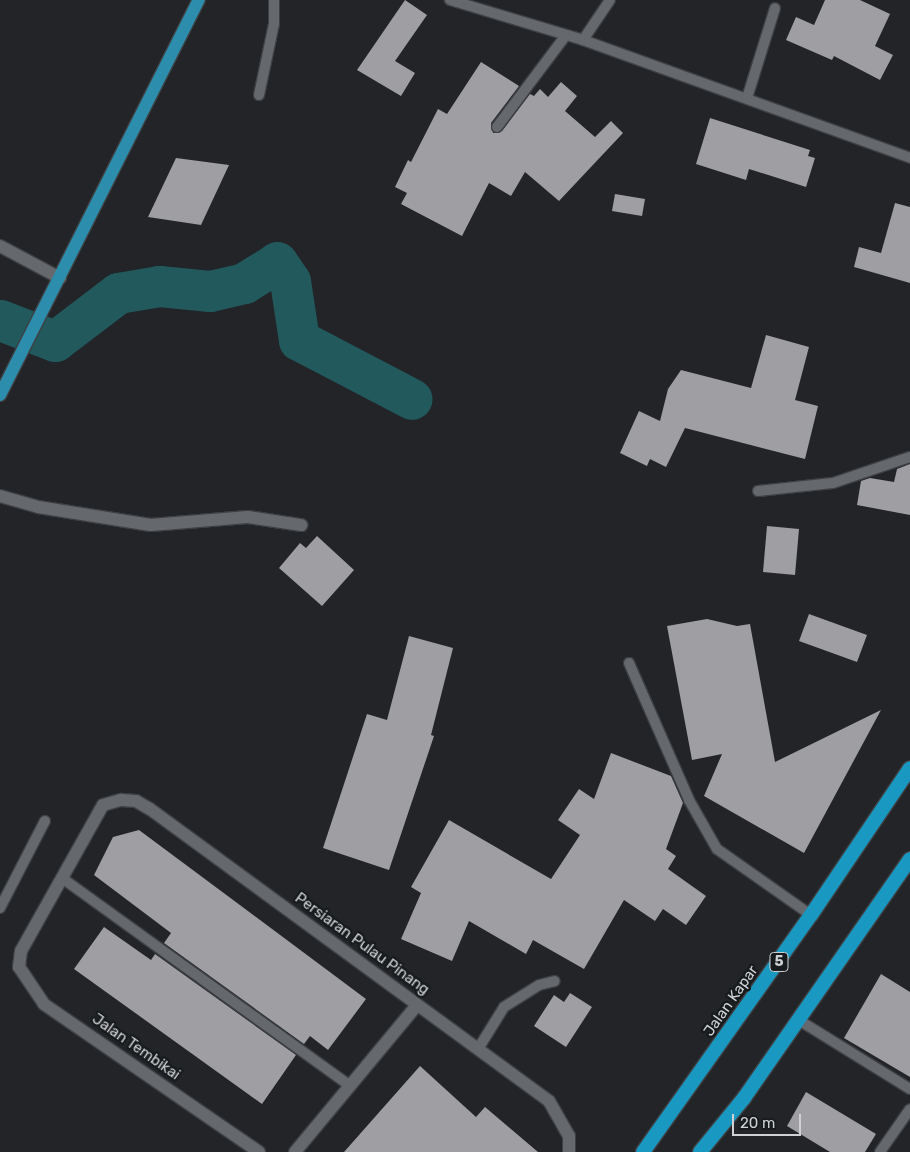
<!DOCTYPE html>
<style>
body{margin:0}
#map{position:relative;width:910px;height:1152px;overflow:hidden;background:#222428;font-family:Rubik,sans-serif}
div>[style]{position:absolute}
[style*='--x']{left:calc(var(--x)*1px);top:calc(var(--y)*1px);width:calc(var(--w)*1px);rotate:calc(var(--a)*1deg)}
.river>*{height:41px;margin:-20.5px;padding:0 20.5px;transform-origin:20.5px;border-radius:20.5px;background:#21595d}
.building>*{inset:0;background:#9e9ea3}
.roads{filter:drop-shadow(1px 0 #3e4043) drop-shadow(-1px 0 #3e4043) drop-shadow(0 1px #3e4043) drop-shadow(0 -1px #3e4043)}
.service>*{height:10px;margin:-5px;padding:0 5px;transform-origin:5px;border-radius:5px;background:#65686c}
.minor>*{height:12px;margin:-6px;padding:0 6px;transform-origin:6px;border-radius:6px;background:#65686c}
.primary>*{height:12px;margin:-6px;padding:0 6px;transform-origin:6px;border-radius:6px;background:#2c8dad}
.trunk>*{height:14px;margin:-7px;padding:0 7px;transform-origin:7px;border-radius:7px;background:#1999c2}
span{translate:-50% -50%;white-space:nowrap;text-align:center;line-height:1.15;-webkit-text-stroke:5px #181b1e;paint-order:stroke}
.shield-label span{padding:1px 4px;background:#181b1e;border:1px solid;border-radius:4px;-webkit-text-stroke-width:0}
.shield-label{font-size:14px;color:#d0d1d4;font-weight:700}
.street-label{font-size:15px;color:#d0d1d4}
.scale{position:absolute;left:732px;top:1114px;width:69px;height:22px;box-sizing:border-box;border:2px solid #d0d1d4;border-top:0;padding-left:6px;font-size:15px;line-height:18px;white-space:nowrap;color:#d0d1d4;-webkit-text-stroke:4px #181b1e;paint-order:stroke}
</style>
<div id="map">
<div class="river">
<i style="--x:0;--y:320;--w:59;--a:20.9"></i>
<i style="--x:55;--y:341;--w:79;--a:-37.3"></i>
<i style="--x:118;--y:293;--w:42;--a:-9.7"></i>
<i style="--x:159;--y:286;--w:51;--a:5.6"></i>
<i style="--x:210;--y:291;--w:35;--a:-13"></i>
<i style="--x:244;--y:283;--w:39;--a:-32"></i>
<i style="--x:277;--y:262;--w:23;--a:56"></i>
<i style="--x:290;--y:281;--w:60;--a:81.3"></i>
<i style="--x:299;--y:340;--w:127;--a:27.6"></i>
</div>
<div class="building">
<i style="clip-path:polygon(405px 0,427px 15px,395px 61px,415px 73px,401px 96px,357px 70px)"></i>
<i style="clip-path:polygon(825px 0,860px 0,890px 14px,875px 46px,893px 55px,880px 80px,834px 56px,832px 60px,786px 40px,796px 17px,814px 25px)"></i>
<i style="clip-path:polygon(481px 62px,519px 86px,491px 123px,493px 133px,502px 131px,530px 94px,534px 96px,540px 89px,548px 97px,561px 82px,577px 96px,565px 111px,595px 137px,611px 121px,623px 133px,559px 201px,525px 172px,511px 196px,489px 183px,462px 236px,401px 204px,407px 193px,395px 187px,408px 160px,411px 162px,438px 109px,447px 114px)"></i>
<i style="clip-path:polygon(710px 118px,810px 150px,808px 156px,815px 158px,806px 187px,749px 169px,746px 180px,696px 164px)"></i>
<i style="clip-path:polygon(176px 158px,229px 165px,201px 225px,148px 217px)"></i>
<i style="clip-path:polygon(615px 194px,645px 199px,642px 216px,612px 211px)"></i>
<i style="clip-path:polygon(895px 203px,910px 207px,910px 283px,854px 267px,859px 247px,881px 253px)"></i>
<i style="clip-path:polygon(766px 335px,809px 347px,795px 400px,818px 406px,805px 459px,685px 428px,666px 467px,650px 459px,647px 466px,620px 453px,639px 411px,660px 421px,668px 389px,681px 370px,751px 388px)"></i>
<i style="clip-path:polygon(910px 464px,910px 515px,857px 505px,861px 481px,870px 478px,894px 482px,897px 469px)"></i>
<i style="clip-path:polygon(767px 526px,799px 529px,795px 575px,763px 572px)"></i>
<i style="clip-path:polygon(317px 536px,354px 570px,322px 606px,279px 568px,300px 543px,306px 548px)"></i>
<i style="clip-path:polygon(809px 614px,867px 635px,857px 662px,799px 641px)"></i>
<i style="clip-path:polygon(707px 619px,737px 626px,750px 624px,775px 762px,881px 710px,804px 853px,704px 796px,722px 754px,692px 760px,667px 626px)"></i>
<i style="clip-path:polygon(409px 636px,453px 648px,431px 735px,434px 736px,389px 870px,323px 848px,367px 714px,387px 720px)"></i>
<i style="clip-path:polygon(611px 753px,671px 776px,683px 803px,666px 849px,676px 856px,668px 869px,706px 896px,686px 925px,663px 909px,655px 921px,624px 900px,584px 969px,533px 940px,526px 954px,469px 921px,452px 961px,401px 939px,421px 893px,411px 887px,449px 820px,551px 879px,580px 835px,558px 820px,579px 789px,594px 799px)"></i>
<i style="clip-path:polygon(139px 830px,366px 999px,328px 1050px,310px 1036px,304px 1044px,164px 943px,171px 933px,94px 875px,113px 837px)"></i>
<i style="clip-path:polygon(104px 927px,151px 960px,155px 954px,296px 1055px,262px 1104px,74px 969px)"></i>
<i style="clip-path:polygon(881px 974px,910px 992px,910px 1077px,844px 1038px)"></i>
<i style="clip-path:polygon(570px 993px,592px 1007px,566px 1047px,534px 1026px,554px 995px,564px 1002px)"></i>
<i style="clip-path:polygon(420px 1066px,476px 1117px,485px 1107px,538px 1152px,344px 1152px)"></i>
<i style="clip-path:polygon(806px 1092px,876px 1134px,865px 1152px,830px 1152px,787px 1126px)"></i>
</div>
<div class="roads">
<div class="service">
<i style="--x:450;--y:0;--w:139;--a:16.7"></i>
<i style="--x:583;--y:40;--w:348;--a:19.8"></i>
<i style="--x:583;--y:40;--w:48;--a:-56"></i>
<i style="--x:259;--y:95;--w:73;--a:-78.1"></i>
<i style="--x:274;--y:24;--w:24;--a:-90"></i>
<i style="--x:747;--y:98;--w:94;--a:-72.7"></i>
<i style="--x:497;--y:127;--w:115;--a:-53.1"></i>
<i style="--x:758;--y:491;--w:75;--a:-6.1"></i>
<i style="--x:833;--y:483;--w:81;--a:-18.7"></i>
<i style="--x:629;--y:663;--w:150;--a:66.3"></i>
<i style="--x:689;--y:800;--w:56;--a:60.3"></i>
<i style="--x:717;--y:849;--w:115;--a:35.1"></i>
<i style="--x:62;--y:878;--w:354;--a:35.8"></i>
<i style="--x:0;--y:908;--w:98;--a:-62.7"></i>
<i style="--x:797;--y:1019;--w:133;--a:31.8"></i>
<i style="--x:478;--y:1049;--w:49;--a:-58.2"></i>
<i style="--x:504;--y:1007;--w:41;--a:-32.2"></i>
<i style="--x:539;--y:985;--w:16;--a:-14"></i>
<i style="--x:880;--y:1152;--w:52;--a:-55.1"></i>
</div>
<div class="minor">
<i style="--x:0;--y:246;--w:68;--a:28.1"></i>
<i style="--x:0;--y:496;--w:40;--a:16"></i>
<i style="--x:38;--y:507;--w:114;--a:9.1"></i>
<i style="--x:151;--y:525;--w:97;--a:-4.7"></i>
<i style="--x:248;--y:517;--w:54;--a:8.6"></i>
<i style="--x:259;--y:1152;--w:261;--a:-145.5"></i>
<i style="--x:44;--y:1004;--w:45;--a:-124"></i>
<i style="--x:19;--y:967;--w:16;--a:-83"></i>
<i style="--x:21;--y:951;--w:167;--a:-60.7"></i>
<i style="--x:103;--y:805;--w:19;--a:-16"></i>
<i style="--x:121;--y:800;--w:15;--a:4"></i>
<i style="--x:136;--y:801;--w:16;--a:30"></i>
<i style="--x:150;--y:809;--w:494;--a:36.2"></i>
<i style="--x:549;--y:1101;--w:40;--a:60.3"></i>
<i style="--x:569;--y:1136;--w:16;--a:90"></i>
<i style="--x:295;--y:1152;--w:191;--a:-50.3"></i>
</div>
<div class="primary">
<i style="--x:0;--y:395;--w:442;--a:-63.3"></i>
</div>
<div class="trunk">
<i style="--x:643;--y:1152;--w:291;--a:-54.7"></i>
<i style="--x:811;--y:915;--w:177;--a:-56"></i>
<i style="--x:700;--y:1152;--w:70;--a:-50.8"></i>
<i style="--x:744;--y:1098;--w:291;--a:-55.2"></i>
</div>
</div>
<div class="shield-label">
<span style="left:779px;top:962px">5</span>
</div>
<div class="street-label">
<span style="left:362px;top:944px;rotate:36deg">Persiaran Pulau Pinang</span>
<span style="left:731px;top:1001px;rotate:-55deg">Jalan Kapar</span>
<span style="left:136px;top:1047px;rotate:35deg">Jalan Tembikai</span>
</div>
<div class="scale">20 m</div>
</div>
